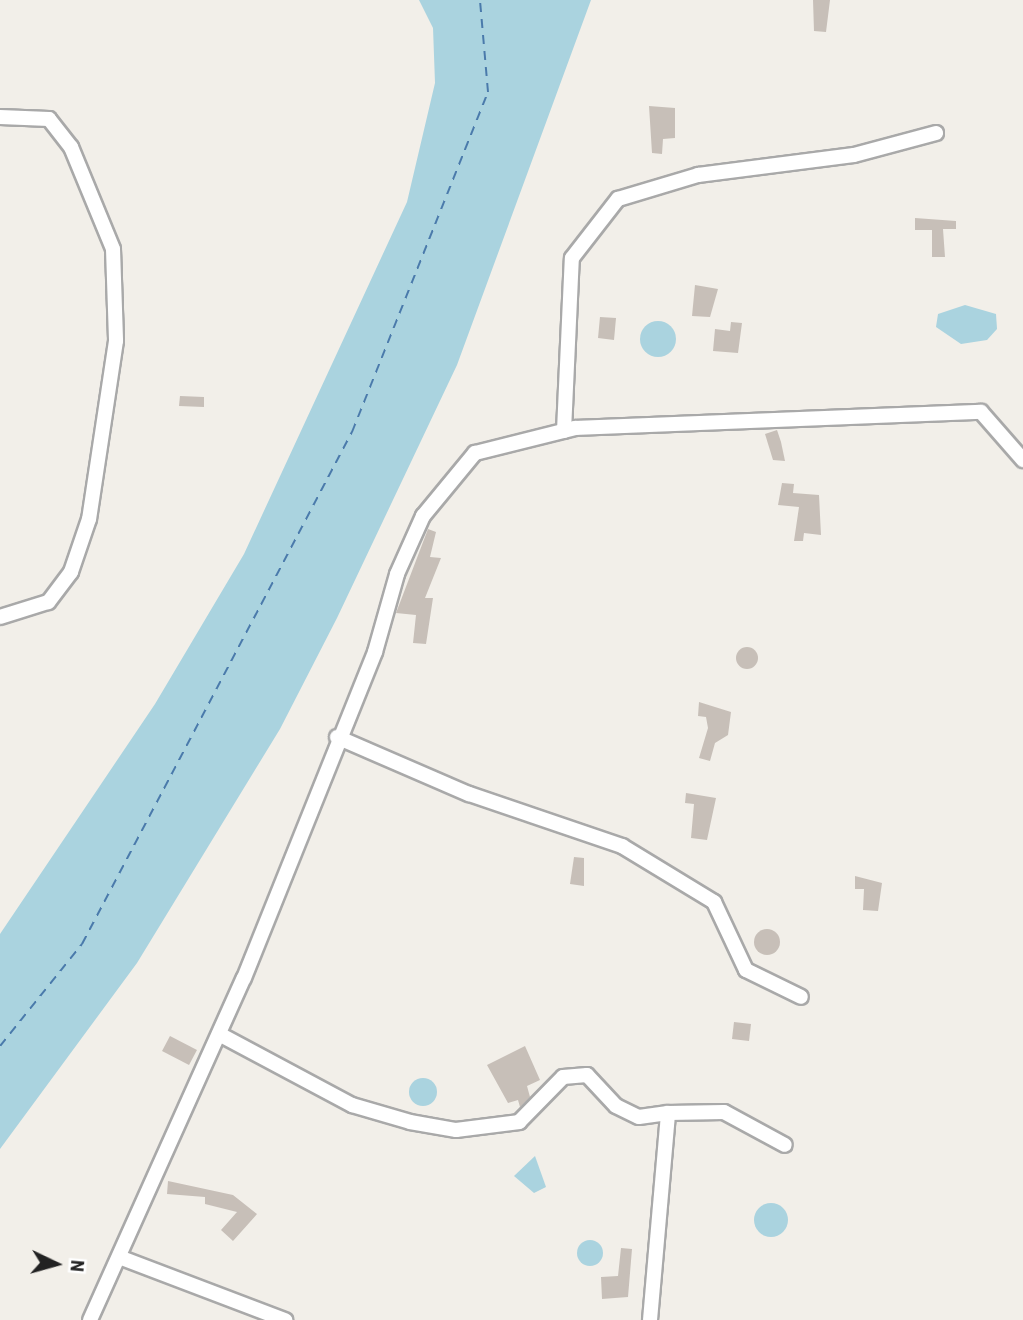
<!DOCTYPE html>
<style>
body{margin:0}
#map{position:relative;width:1023px;height:1320px;overflow:hidden;background:#f2efe9;font-family:"Roboto Condensed",sans-serif}
div>[style]{position:absolute}
[style*='--x']{left:calc(var(--x)*1px);top:calc(var(--y)*1px);width:calc(var(--w)*1px);rotate:calc(var(--a)*1deg)}
.water>*{inset:0;background:#aad3df}
.round{border-radius:50%}
.ferry>*{height:2px;margin-top:-1px;transform-origin:0;background:repeating-linear-gradient(90deg,#4a7aab 0 9px,transparent 0 16px)}
.building>*{inset:0;background:#c7bfb8}
.roads{filter:drop-shadow(2px 0 #a9a9a9) drop-shadow(-2px 0 #a9a9a9) drop-shadow(0 2px #a9a9a9) drop-shadow(0 -2px #a9a9a9)}
.minor>*{height:14px;margin:-7px;padding:0 7px;transform-origin:7px;border-radius:7px;background:#fff}
span{translate:-50% -50%;white-space:nowrap;text-align:center;line-height:1.15;-webkit-text-stroke:7px #fff;paint-order:stroke}
.north{position:absolute;left:21px;top:1229px;width:70px;height:70px;-webkit-text-stroke:5px #fff;paint-order:stroke;rotate:95deg;font-size:19px;font-weight:700;line-height:28px;text-align:center;color:#222}
.north::after{content:'';display:block;margin:auto;width:24px;height:32px;background:#222;clip-path:polygon(50% 0,100% 100%,50% 72%,0 100%)}
</style>
<div id="map">
<div class="water">
<i style="clip-path:polygon(419px 0,591px 0,457px 365px,337px 618px,280px 729px,137px 963px,0 1149px,0 934px,155px 704px,244px 554px,407px 202px,435px 83px,433px 28px)"></i>
<i style="clip-path:polygon(965px 305px,996px 314px,997px 329px,987px 340px,961px 344px,936px 327px,938px 314px)"></i>
<i class="round" style="left:640px;top:321px;width:36px;height:36px"></i>
<i class="round" style="left:409px;top:1078px;width:28px;height:28px"></i>
<i style="clip-path:polygon(535px 1156px,546px 1187px,534px 1193px,514px 1176px)"></i>
<i class="round" style="left:754px;top:1203px;width:34px;height:34px"></i>
<i class="round" style="left:577px;top:1240px;width:26px;height:26px"></i>
</div>
<div class="ferry">
<i style="--x:0;--y:1046;--w:131;--a:-51.2"></i>
<i style="--x:82;--y:944;--w:579;--a:-62.2"></i>
<i style="--x:352;--y:432;--w:366;--a:-68.2"></i>
<i style="--x:488;--y:92;--w:92;--a:-95"></i>
</div>
<div class="building">
<i style="clip-path:polygon(813px 0,830px 0,826px 32px,814px 31px)"></i>
<i style="clip-path:polygon(649px 106px,675px 108px,675px 138px,663px 139px,662px 154px,652px 153px)"></i>
<i style="clip-path:polygon(915px 218px,956px 221px,956px 229px,943px 229px,945px 257px,932px 257px,932px 230px,915px 230px)"></i>
<i style="clip-path:polygon(695px 285px,718px 289px,710px 317px,692px 316px)"></i>
<i style="clip-path:polygon(600px 317px,616px 318px,614px 340px,598px 338px)"></i>
<i style="clip-path:polygon(731px 322px,742px 323px,738px 353px,713px 351px,715px 329px,730px 331px)"></i>
<i style="clip-path:polygon(180px 396px,204px 397px,204px 407px,179px 406px)"></i>
<i style="clip-path:polygon(777px 430px,781px 442px,785px 461px,773px 460px,765px 434px)"></i>
<i style="clip-path:polygon(782px 483px,794px 484px,793px 493px,819px 495px,821px 535px,804px 533px,803px 541px,794px 541px,799px 507px,778px 505px)"></i>
<i style="clip-path:polygon(428px 529px,436px 532px,430px 557px,441px 558px,425px 598px,433px 598px,426px 644px,413px 643px,416px 615px,396px 613px)"></i>
<i class="round" style="left:736px;top:647px;width:22px;height:22px"></i>
<i style="clip-path:polygon(699px 702px,731px 712px,728px 735px,715px 743px,710px 761px,699px 758px,708px 728px,706px 717px,698px 716px)"></i>
<i style="clip-path:polygon(686px 793px,716px 798px,707px 840px,691px 838px,694px 804px,685px 803px)"></i>
<i style="clip-path:polygon(574px 857px,584px 858px,584px 886px,570px 884px)"></i>
<i style="clip-path:polygon(855px 876px,882px 883px,878px 911px,863px 910px,864px 889px,855px 889px)"></i>
<i class="round" style="left:754px;top:929px;width:26px;height:26px"></i>
<i style="clip-path:polygon(734px 1022px,751px 1024px,749px 1041px,732px 1039px)"></i>
<i style="clip-path:polygon(170px 1036px,197px 1050px,189px 1065px,162px 1051px)"></i>
<i style="clip-path:polygon(525px 1046px,540px 1080px,527px 1086px,530px 1097px,520px 1107px,518px 1100px,508px 1103px,487px 1065px)"></i>
<i style="clip-path:polygon(168px 1181px,233px 1195px,257px 1214px,233px 1241px,221px 1230px,237px 1212px,205px 1204px,205px 1197px,167px 1194px)"></i>
<i style="clip-path:polygon(621px 1248px,632px 1249px,628px 1297px,602px 1299px,601px 1277px,618px 1276px)"></i>
</div>
<div class="roads">
<div class="minor">
<i style="--x:0;--y:117;--w:49;--a:2.3"></i>
<i style="--x:49;--y:119;--w:36;--a:52"></i>
<i style="--x:71;--y:147;--w:110;--a:67.6"></i>
<i style="--x:113;--y:249;--w:92;--a:88.1"></i>
<i style="--x:116;--y:341;--w:180;--a:98.6"></i>
<i style="--x:89;--y:519;--w:56;--a:108.8"></i>
<i style="--x:71;--y:572;--w:38;--a:127"></i>
<i style="--x:48;--y:602;--w:50;--a:162.6"></i>
<i style="--x:564;--y:431;--w:173;--a:-87.4"></i>
<i style="--x:572;--y:258;--w:75;--a:-52.1"></i>
<i style="--x:618;--y:199;--w:84;--a:-16.7"></i>
<i style="--x:698;--y:175;--w:157;--a:-7.3"></i>
<i style="--x:854;--y:155;--w:85;--a:-15"></i>
<i style="--x:337;--y:737;--w:144;--a:23.4"></i>
<i style="--x:469;--y:794;--w:162;--a:18.8"></i>
<i style="--x:622;--y:846;--w:108;--a:31.3"></i>
<i style="--x:714;--y:902;--w:75;--a:64.8"></i>
<i style="--x:746;--y:970;--w:61;--a:26.1"></i>
<i style="--x:219;--y:1034;--w:151;--a:28.1"></i>
<i style="--x:352;--y:1105;--w:60;--a:16.3"></i>
<i style="--x:410;--y:1122;--w:47;--a:9.9"></i>
<i style="--x:456;--y:1130;--w:64;--a:-7.2"></i>
<i style="--x:519;--y:1122;--w:63;--a:-45.6"></i>
<i style="--x:563;--y:1077;--w:24;--a:-5"></i>
<i style="--x:587;--y:1075;--w:42;--a:46.9"></i>
<i style="--x:616;--y:1106;--w:25;--a:26"></i>
<i style="--x:639;--y:1117;--w:29;--a:-8"></i>
<i style="--x:119;--y:1257;--w:178;--a:20.8"></i>
<i style="--x:90;--y:1320;--w:375;--a:-65.8"></i>
<i style="--x:244;--y:978;--w:351;--a:-68.1"></i>
<i style="--x:375;--y:652;--w:81;--a:-74.2"></i>
<i style="--x:397;--y:574;--w:64;--a:-65.9"></i>
<i style="--x:423;--y:516;--w:82;--a:-50.5"></i>
<i style="--x:475;--y:453;--w:103;--a:-14"></i>
<i style="--x:575;--y:428;--w:406;--a:-2.3"></i>
<i style="--x:981;--y:412;--w:64;--a:48.8"></i>
<i style="--x:650;--y:1320;--w:208;--a:-85"></i>
<i style="--x:668;--y:1113;--w:56;--a:-1"></i>
<i style="--x:724;--y:1112;--w:69;--a:28.4"></i>
</div>
</div>
<div class="north">N</div>
</div>
